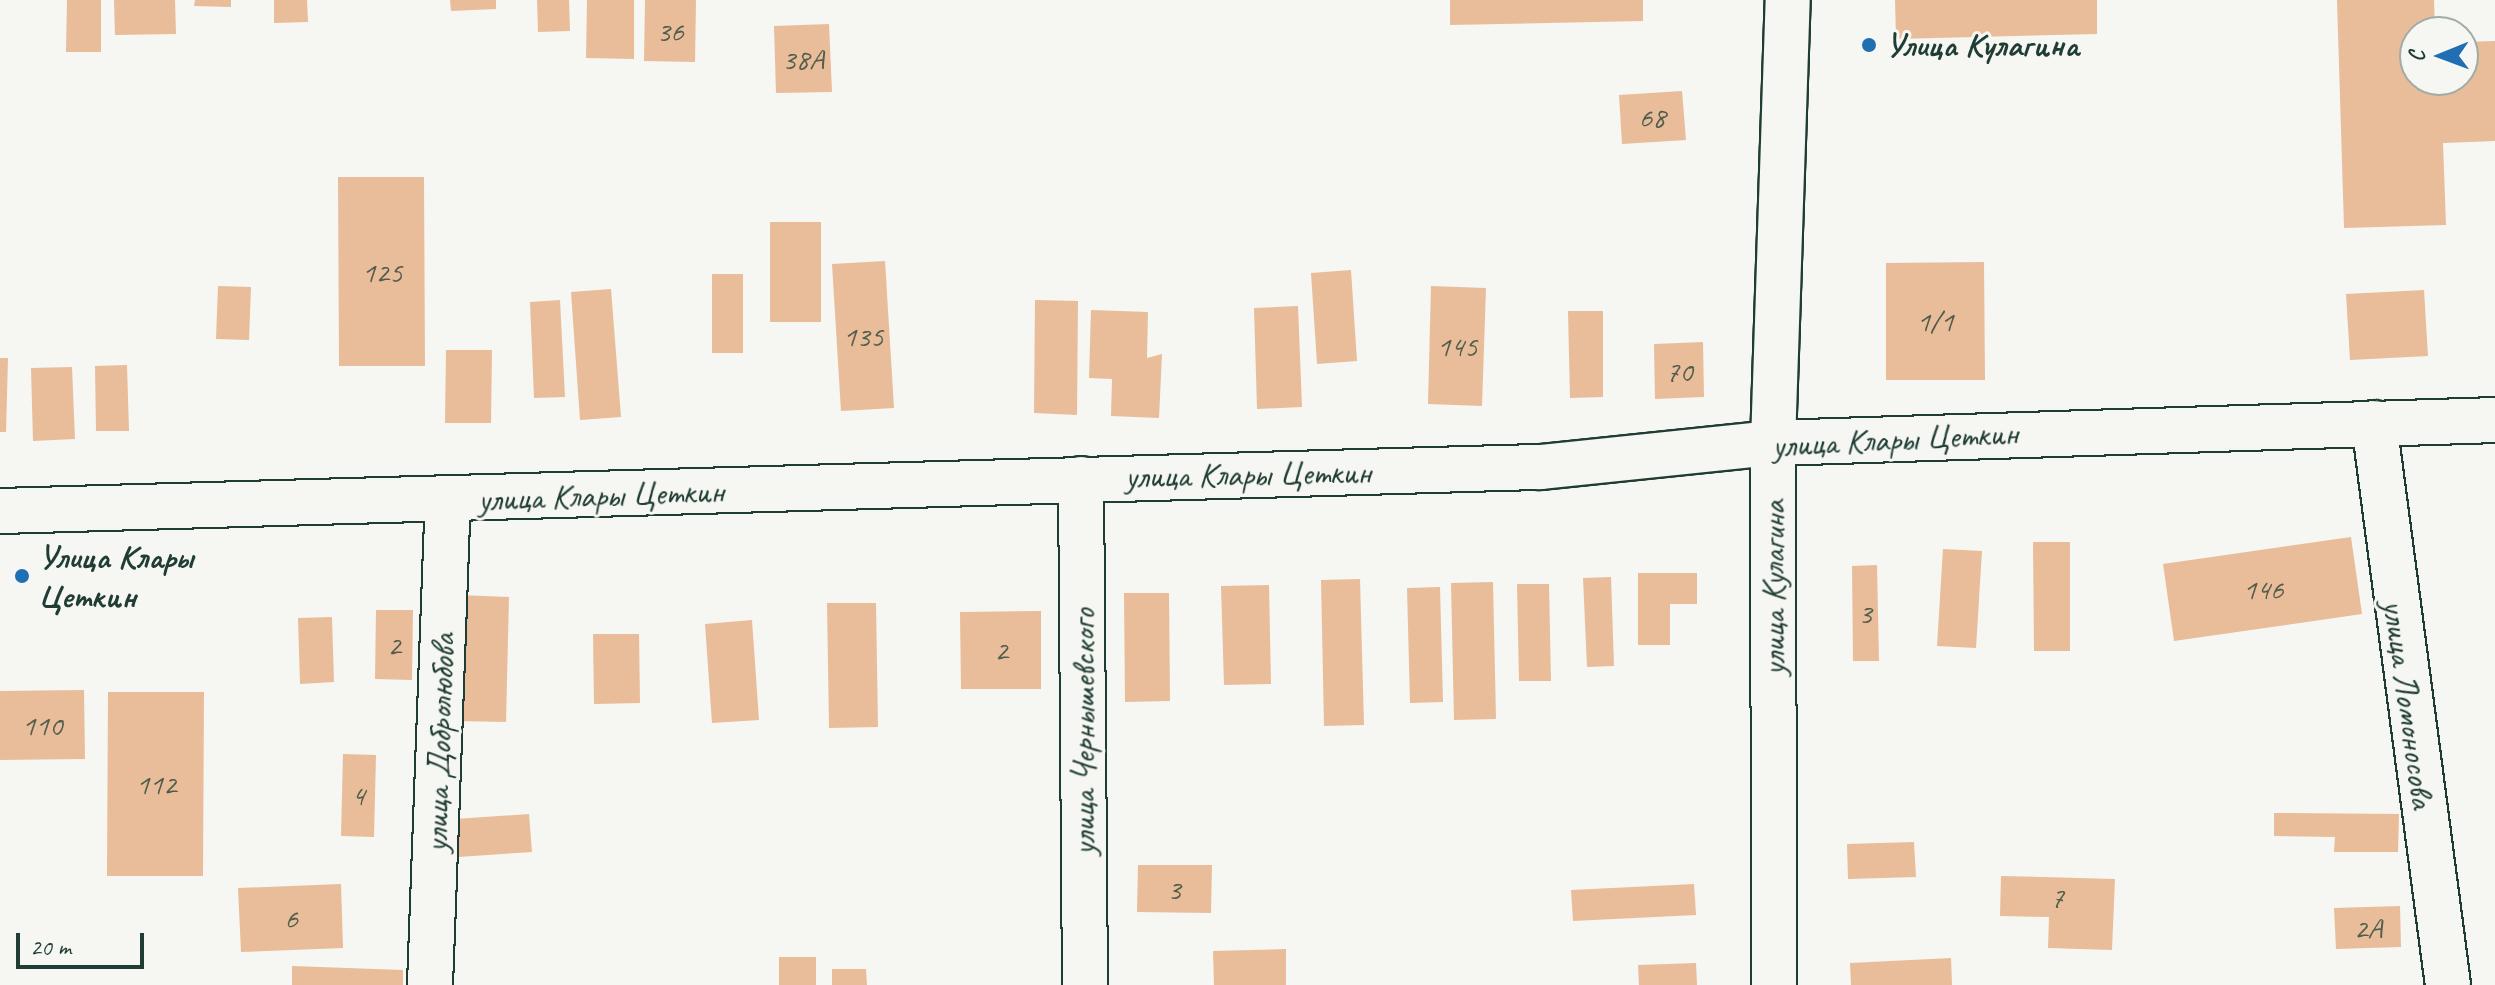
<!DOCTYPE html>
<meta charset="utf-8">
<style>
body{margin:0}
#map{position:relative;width:2495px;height:985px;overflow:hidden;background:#f6f6f2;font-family:Caveat,sans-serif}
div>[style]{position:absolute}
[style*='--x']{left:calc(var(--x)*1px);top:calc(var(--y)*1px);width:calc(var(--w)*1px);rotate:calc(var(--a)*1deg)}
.building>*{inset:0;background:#e9bd99}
.roads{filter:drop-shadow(2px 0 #1f3d34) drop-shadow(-2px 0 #1f3d34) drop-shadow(0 2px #1f3d34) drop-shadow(0 -2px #1f3d34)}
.minor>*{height:44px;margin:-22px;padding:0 22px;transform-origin:22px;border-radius:22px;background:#f6f6f2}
.tertiary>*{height:44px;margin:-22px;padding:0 22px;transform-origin:22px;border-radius:22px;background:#f6f6f2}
.secondary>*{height:44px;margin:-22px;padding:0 22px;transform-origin:22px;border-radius:22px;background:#f6f6f2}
.dots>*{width:22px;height:22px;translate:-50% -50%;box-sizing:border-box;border:4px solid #f6f6f2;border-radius:50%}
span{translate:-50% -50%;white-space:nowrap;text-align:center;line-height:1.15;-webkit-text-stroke:6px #f6f6f2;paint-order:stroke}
.number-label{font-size:30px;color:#525d4d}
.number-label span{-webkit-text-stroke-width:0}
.poi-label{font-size:34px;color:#1f3d34;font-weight:700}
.left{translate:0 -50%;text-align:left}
.street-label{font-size:34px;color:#1f3d34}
.north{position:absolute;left:2399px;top:16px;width:80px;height:80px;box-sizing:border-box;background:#f6f6f2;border:2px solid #a0aca6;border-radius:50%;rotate:269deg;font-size:22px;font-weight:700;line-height:32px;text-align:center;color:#1f3d34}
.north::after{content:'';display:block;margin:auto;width:28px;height:36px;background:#1f6fb2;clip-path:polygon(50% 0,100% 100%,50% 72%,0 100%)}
.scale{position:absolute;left:16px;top:933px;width:128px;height:36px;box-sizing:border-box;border:4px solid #1f3d34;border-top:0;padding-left:10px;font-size:24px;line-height:28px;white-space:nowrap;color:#1f3d34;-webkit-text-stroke:6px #f6f6f2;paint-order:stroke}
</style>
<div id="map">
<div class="building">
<i style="clip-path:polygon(67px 0,101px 0,101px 52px,66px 52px)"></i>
<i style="clip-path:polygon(114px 0,175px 0,176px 34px,115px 35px)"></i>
<i style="clip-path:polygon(195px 0,231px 0,231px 7px,194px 6px)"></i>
<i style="clip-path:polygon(274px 0,307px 0,308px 22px,274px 23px)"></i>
<i style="clip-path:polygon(450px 0,496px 0,496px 9px,451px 11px)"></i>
<i style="clip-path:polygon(537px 0,569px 0,570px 31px,538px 32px)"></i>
<i style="clip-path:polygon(587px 0,634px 0,634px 59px,586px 58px)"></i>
<i style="clip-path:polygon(645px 0,696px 0,695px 62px,644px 61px)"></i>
<i style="clip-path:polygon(1450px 0,1643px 0,1643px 21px,1450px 25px)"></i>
<i style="clip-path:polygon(1895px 0,2097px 0,2097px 34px,1896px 39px)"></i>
<i style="clip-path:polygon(2337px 0,2434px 0,2435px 32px,2415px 32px,2415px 80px,2463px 80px,2463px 42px,2495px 41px,2495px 141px,2443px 143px,2446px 225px,2344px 228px)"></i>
<i style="clip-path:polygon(829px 24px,832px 92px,776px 93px,774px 26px)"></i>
<i style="clip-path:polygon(1682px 91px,1686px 140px,1622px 144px,1619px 95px)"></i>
<i style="clip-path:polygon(338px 177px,424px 177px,425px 366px,339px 366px)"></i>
<i style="clip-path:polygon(770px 222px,821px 222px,821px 322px,770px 322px)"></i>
<i style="clip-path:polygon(885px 261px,894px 408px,841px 411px,832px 264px)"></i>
<i style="clip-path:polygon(1984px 262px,1985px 380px,1886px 380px,1886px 263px)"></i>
<i style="clip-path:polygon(1351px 270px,1357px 361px,1317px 364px,1311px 273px)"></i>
<i style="clip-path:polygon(712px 274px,743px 274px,743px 353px,712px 353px)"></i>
<i style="clip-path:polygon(218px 286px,251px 287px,249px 340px,216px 339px)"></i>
<i style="clip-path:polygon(1431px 286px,1486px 288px,1482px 406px,1428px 404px)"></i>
<i style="clip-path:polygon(611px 289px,621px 417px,580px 420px,571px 292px)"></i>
<i style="clip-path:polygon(2424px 290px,2428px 356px,2350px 360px,2346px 294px)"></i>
<i style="clip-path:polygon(560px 300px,565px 397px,534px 398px,530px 302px)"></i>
<i style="clip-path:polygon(1035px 300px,1078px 301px,1077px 415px,1034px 413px)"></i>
<i style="clip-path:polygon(1298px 306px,1302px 407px,1257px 409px,1254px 308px)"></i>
<i style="clip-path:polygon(1091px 310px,1148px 312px,1147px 358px,1162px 354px,1159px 418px,1111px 416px,1112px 379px,1089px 378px)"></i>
<i style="clip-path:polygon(1568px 311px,1603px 311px,1603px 397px,1570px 398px)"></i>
<i style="clip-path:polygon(1703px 342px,1704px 397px,1655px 399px,1654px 344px)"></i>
<i style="clip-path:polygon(446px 350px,492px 350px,491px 423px,445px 423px)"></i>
<i style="clip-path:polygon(0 358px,8px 358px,6px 432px,0 432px)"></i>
<i style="clip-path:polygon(127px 365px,129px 431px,96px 431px,95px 366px)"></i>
<i style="clip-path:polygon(72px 367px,75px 439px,33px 441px,31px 368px)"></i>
<i style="clip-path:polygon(2351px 537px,2362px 614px,2174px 641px,2163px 564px)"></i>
<i style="clip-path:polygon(2033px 542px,2070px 542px,2070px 651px,2034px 651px)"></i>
<i style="clip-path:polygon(1943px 549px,1982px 551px,1976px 648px,1937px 646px)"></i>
<i style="clip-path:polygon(1877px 565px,1879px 661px,1853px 661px,1852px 566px)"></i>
<i style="clip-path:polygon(1638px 573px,1697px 573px,1697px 604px,1670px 604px,1670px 645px,1638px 645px)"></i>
<i style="clip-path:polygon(1611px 577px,1614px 666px,1587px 667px,1583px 578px)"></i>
<i style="clip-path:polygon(1360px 579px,1364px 725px,1324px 726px,1321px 580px)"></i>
<i style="clip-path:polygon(1493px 582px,1496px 719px,1454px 720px,1451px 583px)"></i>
<i style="clip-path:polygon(1517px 584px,1549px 584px,1551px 681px,1519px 681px)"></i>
<i style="clip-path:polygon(1269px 585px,1271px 684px,1224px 685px,1221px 586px)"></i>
<i style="clip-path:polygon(1440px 587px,1443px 702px,1410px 703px,1407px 588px)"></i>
<i style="clip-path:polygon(1124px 593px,1169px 593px,1170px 701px,1125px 702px)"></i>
<i style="clip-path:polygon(458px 595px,509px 597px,506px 722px,455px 721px)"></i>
<i style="clip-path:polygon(827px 603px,876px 603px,878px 727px,829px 728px)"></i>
<i style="clip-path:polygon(376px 610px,413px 610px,412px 680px,375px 679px)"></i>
<i style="clip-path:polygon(1041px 611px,1041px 689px,961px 689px,960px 612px)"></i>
<i style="clip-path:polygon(332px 617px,334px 682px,300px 684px,298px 618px)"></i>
<i style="clip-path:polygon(752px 620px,759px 720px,712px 723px,705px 624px)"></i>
<i style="clip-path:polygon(593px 634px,639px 634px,640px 703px,594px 704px)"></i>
<i style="clip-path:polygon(84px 690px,85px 759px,0 760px,0 691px)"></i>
<i style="clip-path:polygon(108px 692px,204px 692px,203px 876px,107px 876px)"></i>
<i style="clip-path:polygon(343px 754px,376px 755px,374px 837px,341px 836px)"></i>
<i style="clip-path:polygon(2274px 813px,2399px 814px,2398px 852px,2334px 852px,2335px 837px,2274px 836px)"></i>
<i style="clip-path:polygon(529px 814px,532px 852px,458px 857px,455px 819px)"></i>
<i style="clip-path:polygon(1914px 842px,1916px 877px,1848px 879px,1847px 844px)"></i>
<i style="clip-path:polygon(1138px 865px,1212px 865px,1211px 913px,1137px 912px)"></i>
<i style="clip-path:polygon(2001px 876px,2115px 879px,2112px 950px,2048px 948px,2049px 917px,2000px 916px)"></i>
<i style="clip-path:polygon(341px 884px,343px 948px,241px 952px,238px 888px)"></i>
<i style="clip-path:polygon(1694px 884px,1696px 915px,1573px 921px,1571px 890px)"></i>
<i style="clip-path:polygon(2400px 906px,2401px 947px,2336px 949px,2334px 908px)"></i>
<i style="clip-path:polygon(1286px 949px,1286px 985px,1214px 985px,1213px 951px)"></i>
<i style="clip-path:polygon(779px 957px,816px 957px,816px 985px,779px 985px)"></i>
<i style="clip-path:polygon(1951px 958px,1952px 985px,1851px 985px,1850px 963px)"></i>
<i style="clip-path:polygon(1696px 963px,1697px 985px,1639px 985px,1638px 965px)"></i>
<i style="clip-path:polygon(292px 966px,403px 970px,403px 985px,292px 985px)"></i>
<i style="clip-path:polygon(832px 969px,866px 969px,867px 985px,832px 985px)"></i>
</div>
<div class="roads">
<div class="minor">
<i style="--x:2374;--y:423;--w:567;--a:82.5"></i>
<i style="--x:1773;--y:443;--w:542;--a:89.89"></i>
<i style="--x:1081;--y:479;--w:506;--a:89.55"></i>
<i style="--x:430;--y:985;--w:485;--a:-87.9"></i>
</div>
<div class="tertiary">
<i style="--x:1773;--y:443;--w:722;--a:-1.82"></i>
</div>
<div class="secondary">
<i style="--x:0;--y:511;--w:1541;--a:-1.64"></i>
<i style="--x:1540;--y:467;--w:234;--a:-5.9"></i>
<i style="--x:1773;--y:443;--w:443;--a:-88.1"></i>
</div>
</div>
<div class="dots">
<i style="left:1869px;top:45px;background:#1f6fb2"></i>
<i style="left:22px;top:576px;background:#1f6fb2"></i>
</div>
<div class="number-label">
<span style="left:670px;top:31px">36</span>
<span style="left:803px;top:59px">38А</span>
<span style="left:1652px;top:117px">68</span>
<span style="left:382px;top:272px">125</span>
<span style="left:1935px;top:321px">1/1</span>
<span style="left:863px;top:336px">135</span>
<span style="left:1457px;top:346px">145</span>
<span style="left:1679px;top:371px">70</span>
<span style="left:2263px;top:589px">146</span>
<span style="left:1865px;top:613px">3</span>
<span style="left:394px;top:645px">2</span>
<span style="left:1001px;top:650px">2</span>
<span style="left:42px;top:725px">110</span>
<span style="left:156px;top:784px">112</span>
<span style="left:358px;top:795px">4</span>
<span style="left:1174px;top:889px">3</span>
<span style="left:2057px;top:897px">7</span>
<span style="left:291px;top:918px">6</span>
<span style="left:2368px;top:928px">2А</span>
</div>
<div class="poi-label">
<span class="left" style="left:1885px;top:45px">Улица Кулагина</span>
<span class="left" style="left:38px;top:576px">Улица Клары<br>Цеткин</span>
</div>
<div class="street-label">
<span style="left:1895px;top:439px;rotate:-3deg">улица Клары Цеткин</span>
<span style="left:1248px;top:474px;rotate:-1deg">улица Клары Цеткин</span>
<span style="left:601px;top:495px;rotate:-2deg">улица Клары Цеткин</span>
<span style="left:1773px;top:588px;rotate:-90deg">улица Кулагина</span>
<span style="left:2409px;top:704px;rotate:82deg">улица Ломоносова</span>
<span style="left:1083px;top:732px;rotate:-90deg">улица Чернышевского</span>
<span style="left:439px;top:743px;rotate:-88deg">улица Добролюбова</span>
</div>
<div class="north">С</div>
<div class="scale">20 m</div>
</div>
